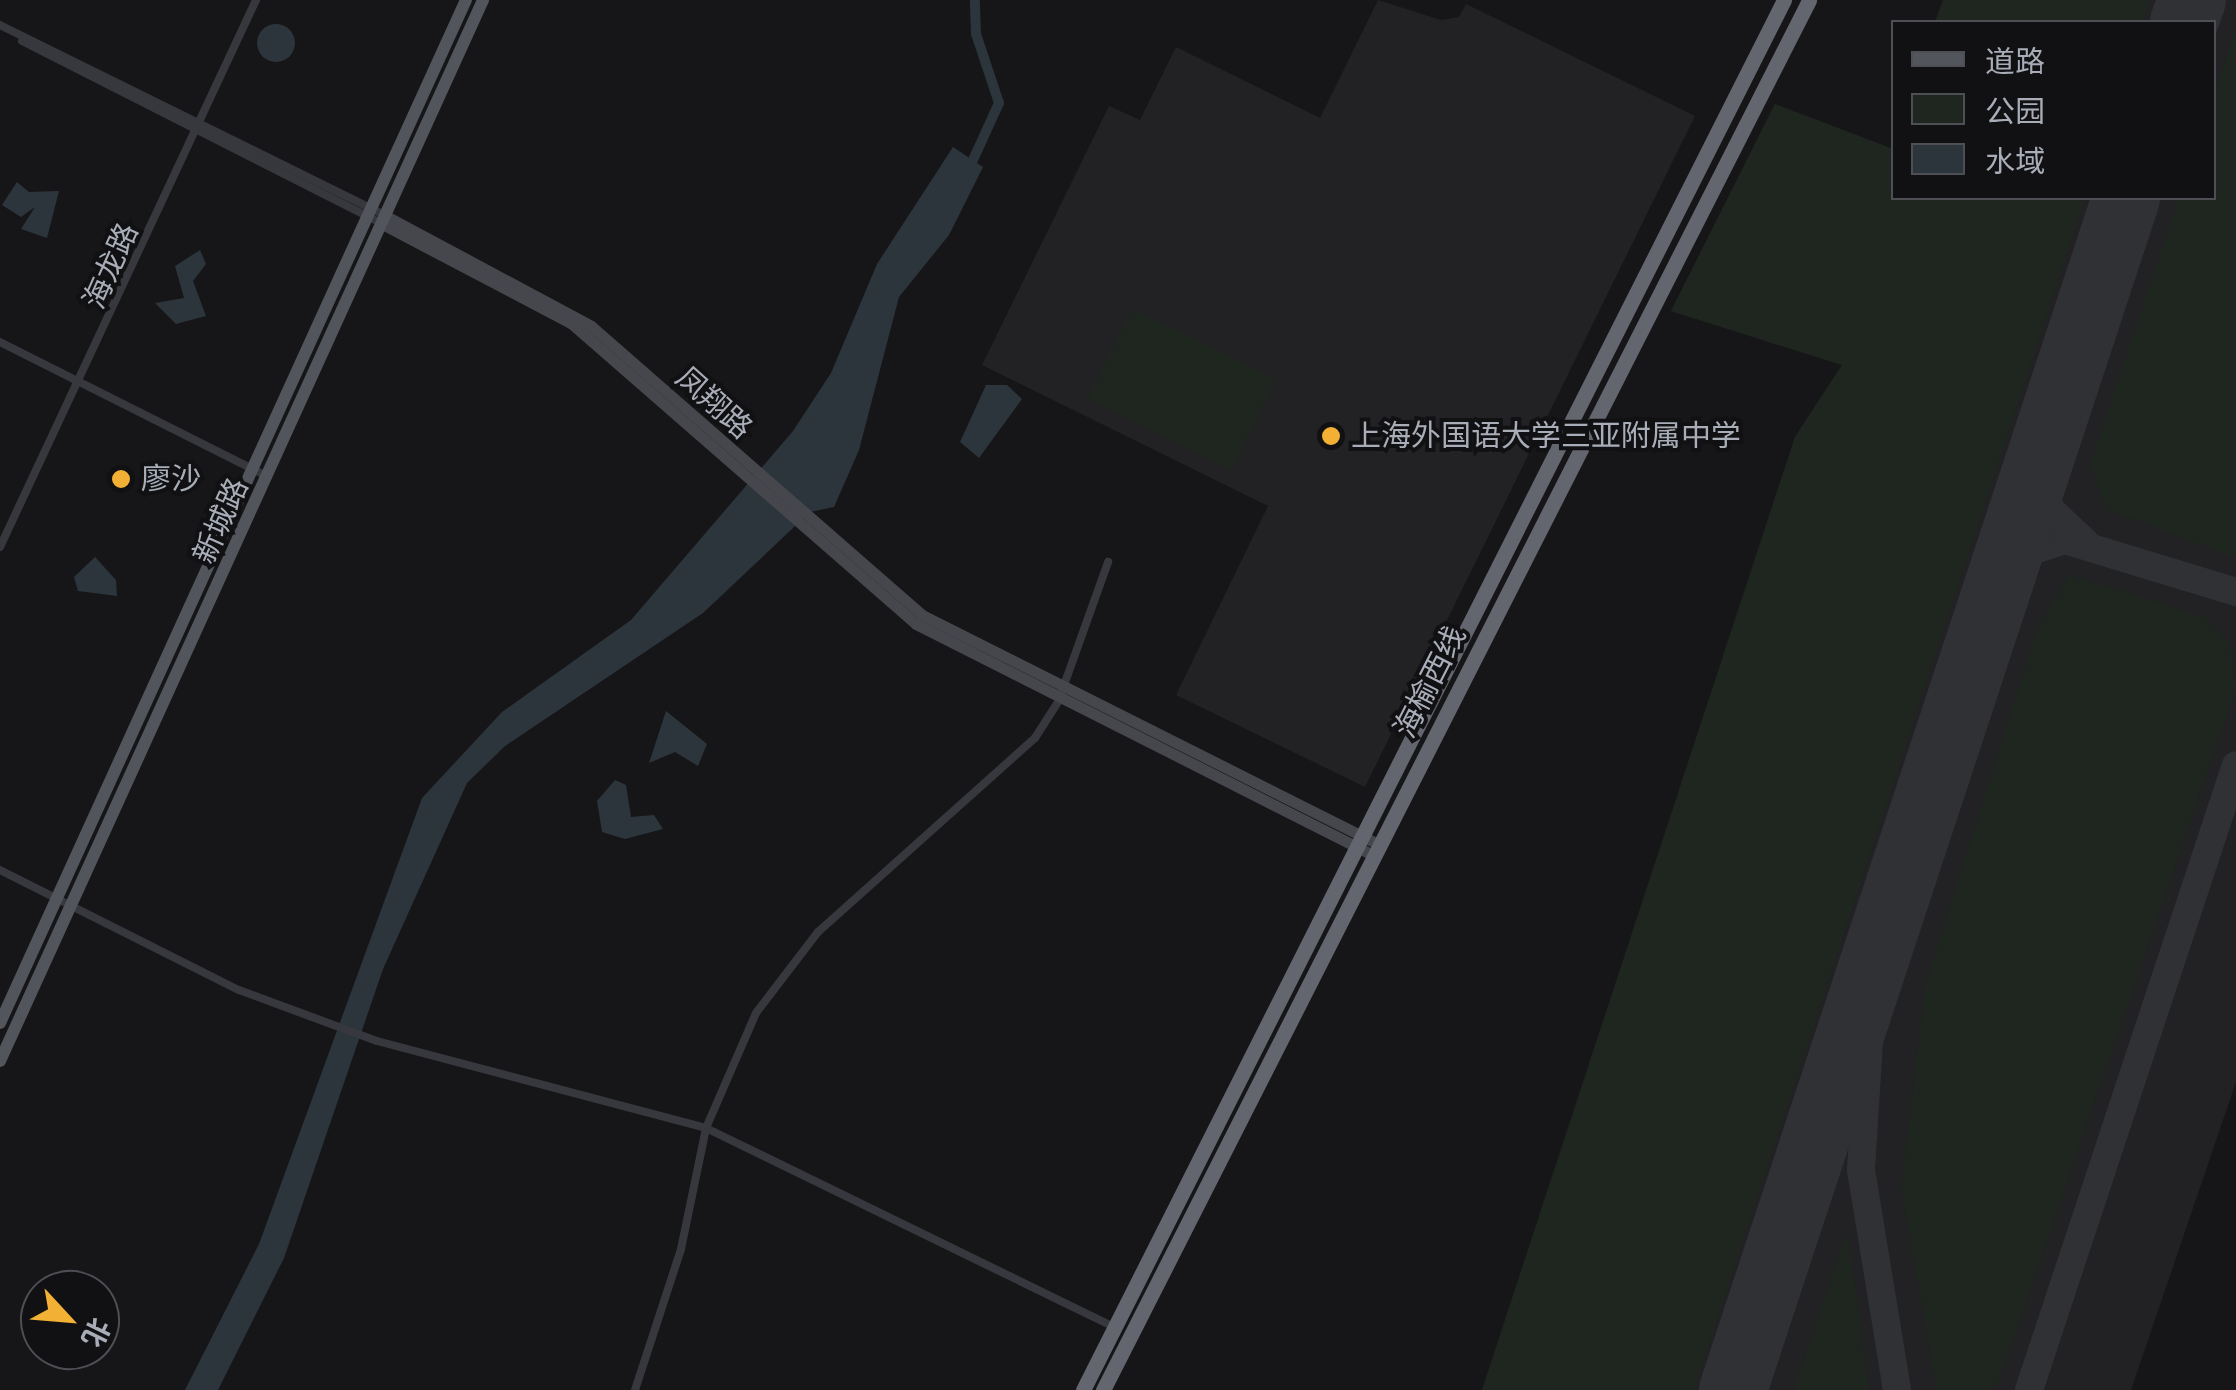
<!DOCTYPE html>
<meta charset="utf-8">
<style>
body{margin:0}
#map{position:relative;width:2236px;height:1390px;overflow:hidden;background:#161618;font-family:"Work Sans","Noto Sans SC",sans-serif}
div>[style]{position:absolute}
[style*='--x']{left:calc(var(--x)*1px);top:calc(var(--y)*1px);width:calc(var(--w)*1px);rotate:calc(var(--a)*1deg)}
.built>*{inset:0;background:#222225}
.green>*{inset:0;background:#1e261f}
.water>*{inset:0;background:#2c353c}
.round{border-radius:50%}
.canal>*{height:10px;margin:-5px;padding:0 5px;transform-origin:5px;border-radius:5px;background:#2c353c}
.taxiway>*{height:28px;margin:-14px;padding:0 14px;transform-origin:14px;border-radius:14px;background:#303135}
.runway>*{height:68px;margin:-34px;padding:0 34px;transform-origin:34px;border-radius:34px;background:#303135}
.street>*{height:8px;margin:-4px;padding:0 4px;transform-origin:4px;border-radius:4px;background:#37383d}
.secondary>*{height:11px;margin:-5.5px;padding:0 5.5px;transform-origin:5.5px;border-radius:5.5px;background:#45474d}
.primary>*{height:12px;margin:-6px;padding:0 6px;transform-origin:6px;border-radius:6px;background:#53555c}
.highway>*{height:15px;margin:-7.5px;padding:0 7.5px;transform-origin:7.5px;border-radius:7.5px;background:#63666e}
.dots>*{width:28px;height:28px;translate:-50% -50%;box-sizing:border-box;border:5px solid #111113;border-radius:50%}
span{translate:-50% -50%;white-space:nowrap;text-align:center;line-height:1.15;-webkit-text-stroke:8px #111113;paint-order:stroke}
.street-label{font-size:30px;color:#a8adb8}
.poi-label{font-size:30px;color:#a8adb8}
.left{translate:0 -50%;text-align:left}
.legend{position:absolute;left:1891px;top:20px;width:325px;height:180px;box-sizing:border-box;background:#111113;border:2px solid #4d4f55;margin:0;padding:12px 18px;list-style:none;font-size:30px;color:#a8adb8}
.legend li{display:flex;align-items:center;gap:20px;height:50px}
.legend b{width:50px;border:2px solid #4d4f55}
.north{position:absolute;left:20px;top:1270px;width:100px;height:100px;box-sizing:border-box;background:#111113;border:2px solid #4d4f55;border-radius:50%;rotate:116deg;font-size:28px;font-weight:700;line-height:40px;text-align:center;color:#a8adb8}
.north::after{content:'';display:block;margin:auto;width:35px;height:45px;background:#f2b134;clip-path:polygon(50% 0,100% 100%,50% 72%,0 100%)}
</style>
<div id="map">
<div class="built">
<i style="clip-path:polygon(1378px 0,1441px 20px,1459px 17px,1466px 4px,1695px 116px,1365px 787px,1176px 695px,1268px 506px,982px 365px,1109px 106px,1140px 120px,1176px 47px,1320px 118px)"></i>
<i style="clip-path:polygon(1943px 0,2236px 0,2236px 1082px,2131px 1390px,1482px 1390px,1795px 437px,1842px 365px,1671px 311px,1775px 104px,1893px 149px,1894px 198px,2214px 198px,2214px 22px,1935px 22px)"></i>
</div>
<div class="green">
<i style="clip-path:polygon(1943px 0,2150px 0,2143px 22px,1935px 22px)"></i>
<i style="clip-path:polygon(2236px 27px,2236px 558px,2107px 509px,2090px 465px,2179px 198px,2214px 198px,2214px 94px)"></i>
<i style="clip-path:polygon(1775px 104px,1893px 149px,1894px 198px,2085px 198px,1694px 1390px,1482px 1390px,1795px 437px,1842px 365px,1671px 311px)"></i>
<i style="clip-path:polygon(1133px 308px,1276px 379px,1231px 470px,1088px 398px)"></i>
<i style="clip-path:polygon(2070px 575px,2205px 617px,2230px 645px,2236px 688px,1999px 1381px,1987px 1390px,1937px 1390px,1901px 1188px,1926px 983px,2039px 623px)"></i>
<i style="clip-path:polygon(1847px 1230px,1869px 1390px,1794px 1390px)"></i>
</div>
<div class="water">
<i class="round" style="left:257px;top:24px;width:38px;height:38px"></i>
<i style="clip-path:polygon(953px 147px,983px 167px,949px 235px,899px 297px,859px 450px,834px 507px,810px 512px,703px 613px,505px 746px,467px 783px,383px 969px,284px 1258px,218px 1390px,185px 1390px,259px 1244px,422px 798px,502px 712px,631px 620px,793px 431px,831px 373px,877px 264px)"></i>
<i style="clip-path:polygon(17px 182px,29px 192px,59px 191px,47px 238px,21px 229px,35px 207px,21px 217px,2px 205px)"></i>
<i style="clip-path:polygon(200px 250px,206px 264px,193px 281px,206px 316px,176px 324px,155px 303px,184px 298px,175px 266px)"></i>
<i style="clip-path:polygon(986px 385px,1007px 385px,1022px 399px,979px 458px,960px 442px)"></i>
<i style="clip-path:polygon(95px 557px,116px 580px,117px 596px,78px 591px,74px 577px)"></i>
<i style="clip-path:polygon(666px 711px,707px 744px,698px 766px,675px 752px,649px 763px)"></i>
<i style="clip-path:polygon(615px 780px,626px 785px,631px 817px,654px 815px,663px 829px,625px 839px,602px 832px,597px 801px)"></i>
</div>
<div class="canal">
<i style="--x:968;--y:171;--w:75;--a:-65.5"></i>
<i style="--x:999;--y:103;--w:73;--a:-108.4"></i>
<i style="--x:976;--y:34;--w:34;--a:-92"></i>
</div>
<div class="taxiway">
<i style="--x:2043;--y:448;--w:59;--a:85.2"></i>
<i style="--x:2048;--y:507;--w:51;--a:43.4"></i>
<i style="--x:1995;--y:595;--w:52;--a:-54.5"></i>
<i style="--x:2025;--y:553;--w:42;--a:-18"></i>
<i style="--x:2065;--y:540;--w:179;--a:16.9"></i>
<i style="--x:1897;--y:893;--w:136;--a:101.5"></i>
<i style="--x:1870;--y:1026;--w:144;--a:93.6"></i>
<i style="--x:1861;--y:1170;--w:223;--a:80.7"></i>
<i style="--x:2029;--y:1390;--w:658;--a:-71.68"></i>
</div>
<div class="runway">
<i style="--x:2184;--y:22;--w:23;--a:-70"></i>
<i style="--x:1733;--y:1390;--w:1255;--a:-71.75"></i>
</div>
<div class="street">
<i style="--x:0;--y:25;--w:433;--a:26.3"></i>
<i style="--x:22;--y:41;--w:406;--a:26.9"></i>
<i style="--x:0;--y:342;--w:300;--a:26.7"></i>
<i style="--x:0;--y:547;--w:604;--a:-64.92"></i>
<i style="--x:0;--y:870;--w:267;--a:26.7"></i>
<i style="--x:239;--y:990;--w:147;--a:20.3"></i>
<i style="--x:377;--y:1041;--w:340;--a:14.8"></i>
<i style="--x:706;--y:1128;--w:454;--a:26"></i>
<i style="--x:635;--y:1390;--w:148;--a:-71.9"></i>
<i style="--x:681;--y:1249;--w:124;--a:-78.3"></i>
<i style="--x:706;--y:1128;--w:125;--a:-66.5"></i>
<i style="--x:756;--y:1013;--w:102;--a:-52.6"></i>
<i style="--x:818;--y:932;--w:291;--a:-41.8"></i>
<i style="--x:1035;--y:738;--w:43;--a:-57.4"></i>
<i style="--x:1058;--y:702;--w:149;--a:-70.3"></i>
</div>
<div class="secondary">
<i style="--x:388;--y:217;--w:230;--a:28.2"></i>
<i style="--x:591;--y:326;--w:439;--a:41.1"></i>
<i style="--x:922;--y:615;--w:510;--a:26.67"></i>
<i style="--x:384;--y:225;--w:211;--a:27.7"></i>
<i style="--x:571;--y:323;--w:458;--a:41.1"></i>
<i style="--x:916;--y:624;--w:512;--a:26.82"></i>
</div>
<div class="primary">
<i style="--x:0;--y:1023;--w:1124;--a:-65.51"></i>
<i style="--x:0;--y:1061;--w:1166;--a:-65.52"></i>
</div>
<div class="highway">
<i style="--x:1083;--y:1390;--w:1557;--a:-63.24"></i>
<i style="--x:1103;--y:1390;--w:1559;--a:-63.07"></i>
</div>
<div class="dots">
<i style="left:1331px;top:436px;background:#f2b134"></i>
<i style="left:121px;top:479px;background:#f2b134"></i>
</div>
<div class="street-label">
<span style="left:111px;top:266px;rotate:-66deg">海龙路</span>
<span style="left:714px;top:403px;rotate:42deg">凤翔路</span>
<span style="left:221px;top:521px;rotate:-66deg">新城路</span>
<span style="left:1430px;top:682px;rotate:-63deg">海榆西线</span>
</div>
<div class="poi-label">
<span class="left" style="left:1351px;top:436px">上海外国语大学三亚附属中学</span>
<span class="left" style="left:141px;top:479px">廖沙</span>
</div>
<ul class="legend">
<li><b style="height:12px;background:#53555c"></b>道路</li>
<li><b style="height:28px;background:#1e261f"></b>公园</li>
<li><b style="height:28px;background:#2c353c"></b>水域</li>
</ul>
<div class="north">北</div>
</div>
